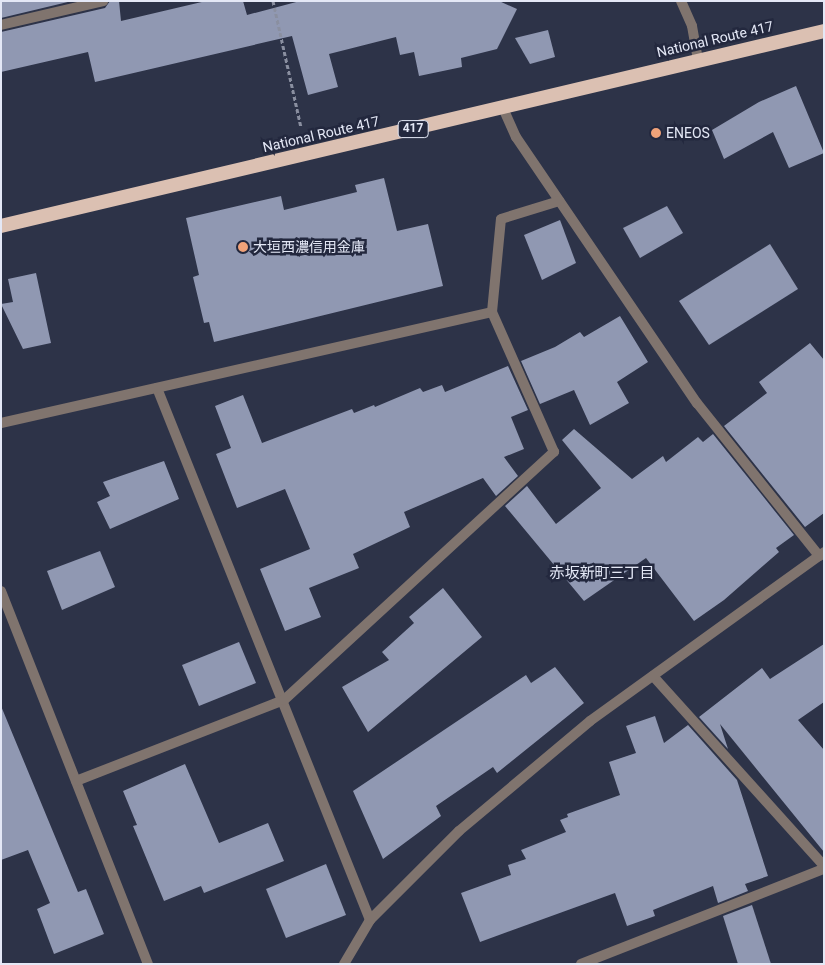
<!DOCTYPE html>
<meta charset="utf-8">
<style>
body{margin:0}
#map{position:relative;width:825px;height:965px;overflow:hidden;background:#2d3348;font-family:Roboto,"Noto Sans JP",sans-serif}
div>[style]{position:absolute}
[style*='--x']{left:calc(var(--x)*1px);top:calc(var(--y)*1px);width:calc(var(--w)*1px);rotate:calc(var(--a)*1deg)}
.building>*{inset:0;background:#9098b2}
.path>*{height:3px;margin-top:-1.5px;transform-origin:0;background:repeating-linear-gradient(90deg,#8a8fa0 0 4px,transparent 0 6.5px)}
.minor>*{height:10px;margin:-5px;padding:0 5px;transform-origin:5px;border-radius:5px;background:#80746e}
.trunk>*{height:14px;margin:-7px;padding:0 7px;transform-origin:7px;border-radius:7px;background:#dbc0b2}
.dots>*{width:14px;height:14px;translate:-50% -50%;box-sizing:border-box;border:2px solid #23283e;border-radius:50%}
span{translate:-50% -50%;white-space:nowrap;text-align:center;line-height:1.15;-webkit-text-stroke:5px #23283e;paint-order:stroke}
.shield-label span{padding:1px 4px;background:#23283e;border:1px solid;border-radius:4px;-webkit-text-stroke-width:0}
.shield-label{font-size:12px;color:#e4e8f6;font-weight:700}
.street-label{font-size:14px;color:#e4e8f6}
.poi-label{font-size:14px;color:#e4e8f6}
.left{translate:0 -50%;text-align:left}
.neighbourhood-label{font-size:15px;color:#e4e8f6}
.frame{position:absolute;inset:0;border:2px solid #e4e8f6;pointer-events:none}
</style>
<div id="map">
<div class="building">
<i style="clip-path:polygon(1px 1px,72px 1px,1px 18px)"></i>
<i style="clip-path:polygon(110px 1px,119px 1px,121px 21px,206px 1px,243px 1px,247px 15px,300px 1px,499px 1px,517px 9px,497px 49px,461px 58px,462px 67px,419px 76px,414px 52px,400px 55px,396px 37px,329px 54px,338px 87px,308px 95px,292px 36px,95px 82px,88px 52px,1px 72px,1px 32px,105px 8px)"></i>
<i style="clip-path:polygon(548px 30px,555px 57px,530px 64px,515px 38px)"></i>
<i style="clip-path:polygon(796px 86px,824px 153px,789px 168px,773px 132px,724px 159px,712px 130px,759px 102px)"></i>
<i style="clip-path:polygon(384px 178px,397px 231px,428px 224px,443px 286px,214px 342px,209px 322px,204px 323px,193px 277px,199px 275px,186px 218px,281px 196px,284px 210px,357px 192px,355px 185px)"></i>
<i style="clip-path:polygon(667px 206px,683px 233px,640px 258px,623px 228px)"></i>
<i style="clip-path:polygon(560px 220px,576px 263px,542px 280px,524px 235px)"></i>
<i style="clip-path:polygon(770px 244px,798px 289px,709px 345px,679px 301px)"></i>
<i style="clip-path:polygon(36px 273px,51px 343px,23px 349px,1px 304px,13px 302px,8px 279px)"></i>
<i style="clip-path:polygon(620px 316px,648px 362px,617px 382px,629px 403px,590px 425px,574px 390px,540px 404px,521px 361px,555px 347px,580px 332px,584px 337px)"></i>
<i style="clip-path:polygon(810px 343px,824px 360px,824px 513px,805px 527px,724px 426px,767px 393px,759px 382px)"></i>
<i style="clip-path:polygon(508px 366px,528px 410px,511px 417px,524px 449px,504px 457px,518px 476px,496px 496px,483px 478px,404px 512px,410px 527px,353px 554px,359px 568px,309px 588px,321px 617px,285px 631px,260px 569px,310px 549px,285px 489px,237px 508px,216px 454px,231px 448px,215px 406px,243px 395px,262px 443px,352px 409px,354px 413px,374px 405px,375px 407px,420px 388px,423px 392px,442px 385px,445px 392px)"></i>
<i style="clip-path:polygon(574px 429px,632px 479px,663px 456px,666px 462px,698px 437px,703px 442px,713px 434px,794px 535px,776px 548px,779px 552px,724px 600px,694px 621px,646px 558px,584px 601px,505px 506px,527px 486px,556px 524px,601px 488px,562px 440px)"></i>
<i style="clip-path:polygon(164px 461px,179px 499px,110px 529px,97px 502px,110px 496px,103px 482px)"></i>
<i style="clip-path:polygon(100px 551px,115px 587px,62px 610px,47px 571px)"></i>
<i style="clip-path:polygon(443px 588px,482px 637px,368px 732px,342px 687px,389px 660px,382px 652px,414px 623px,409px 617px)"></i>
<i style="clip-path:polygon(239px 642px,256px 683px,199px 706px,182px 665px)"></i>
<i style="clip-path:polygon(824px 644px,824px 702px,798px 720px,824px 750px,824px 852px,720px 724px,728px 749px,699px 717px,762px 668px,770px 679px)"></i>
<i style="clip-path:polygon(555px 667px,584px 703px,497px 773px,493px 767px,436px 806px,441px 816px,383px 859px,353px 791px,526px 675px,531px 683px)"></i>
<i style="clip-path:polygon(1px 706px,78px 892px,86px 889px,104px 934px,54px 954px,37px 909px,50px 903px,28px 850px,1px 860px)"></i>
<i style="clip-path:polygon(655px 716px,664px 743px,688px 725px,737px 780px,768px 876px,745px 884px,748px 891px,718px 903px,713px 886px,653px 910px,655px 916px,627px 926px,615px 893px,480px 942px,461px 893px,511px 875px,508px 865px,526px 859px,521px 850px,566px 832px,560px 820px,568px 817px,567px 814px,620px 795px,609px 762px,636px 753px,626px 726px)"></i>
<i style="clip-path:polygon(185px 764px,219px 843px,268px 823px,284px 861px,204px 893px,201px 886px,164px 901px,133px 826px,137px 825px,123px 791px)"></i>
<i style="clip-path:polygon(326px 864px,346px 915px,286px 938px,266px 889px)"></i>
<i style="clip-path:polygon(752px 905px,771px 964px,738px 964px,723px 916px)"></i>
</div>
<div class="path">
<i style="--x:273;--y:1;--w:129;--a:77.5"></i>
</div>
<div class="minor">
<i style="--x:681;--y:1;--w:27;--a:66"></i>
<i style="--x:692;--y:26;--w:34;--a:80"></i>
<i style="--x:1;--y:25;--w:105;--a:-13.2"></i>
<i style="--x:503;--y:108;--w:32;--a:66"></i>
<i style="--x:516;--y:137;--w:322;--a:55.8"></i>
<i style="--x:697;--y:403;--w:196;--a:51.4"></i>
<i style="--x:157;--y:388;--w:573;--a:68.18"></i>
<i style="--x:1;--y:423;--w:503;--a:-12.74"></i>
<i style="--x:492;--y:312;--w:93;--a:-84.5"></i>
<i style="--x:501;--y:219;--w:61;--a:-17.2"></i>
<i style="--x:1;--y:591;--w:401;--a:68.5"></i>
<i style="--x:653;--y:676;--w:256;--a:48"></i>
<i style="--x:76;--y:781;--w:223;--a:-21.3"></i>
<i style="--x:284;--y:700;--w:367;--a:-42.6"></i>
<i style="--x:554;--y:452;--w:153;--a:-113.9"></i>
<i style="--x:344;--y:964;--w:51;--a:-59.4"></i>
<i style="--x:370;--y:920;--w:126;--a:-45"></i>
<i style="--x:459;--y:831;--w:171;--a:-40"></i>
<i style="--x:590;--y:721;--w:289;--a:-35.8"></i>
<i style="--x:581;--y:964;--w:261;--a:-21.4"></i>
</div>
<div class="trunk">
<i style="--x:1;--y:226;--w:846;--a:-13.33"></i>
</div>
<div class="dots">
<i style="left:656px;top:133px;background:#f0a279"></i>
<i style="left:243px;top:247px;background:#f0a279"></i>
</div>
<div class="shield-label">
<span style="left:413px;top:129px">417</span>
</div>
<div class="street-label">
<span style="left:715px;top:39px;rotate:-13deg">National Route 417</span>
<span style="left:321px;top:134px;rotate:-13deg">National Route 417</span>
</div>
<div class="poi-label">
<span class="left" style="left:666px;top:133px">ENEOS</span>
<span class="left" style="left:253px;top:247px">大垣西濃信用金庫</span>
</div>
<div class="neighbourhood-label">
<span style="left:602px;top:574px">赤坂新町三丁目</span>
</div>
<div class="frame"></div>
</div>
